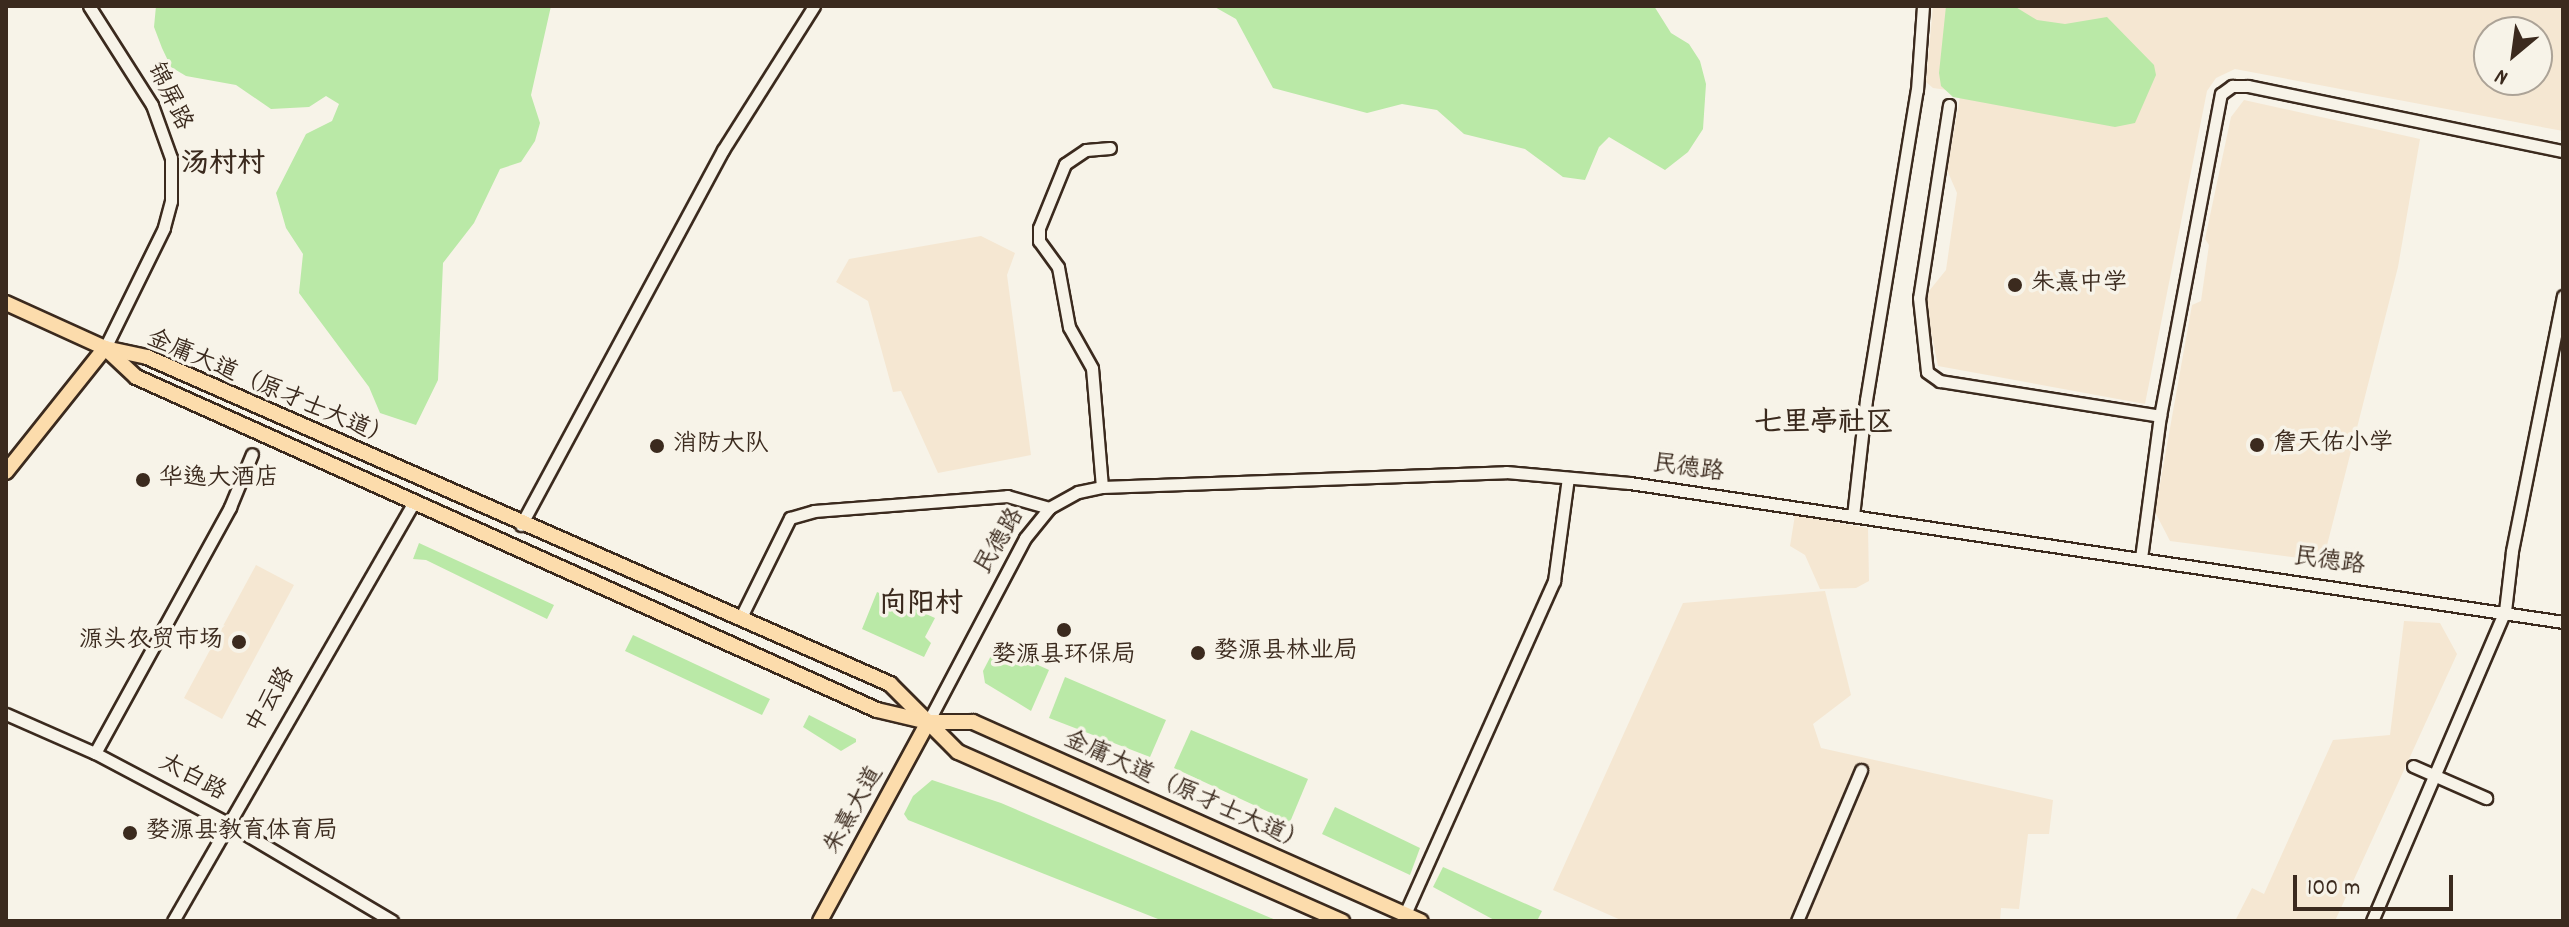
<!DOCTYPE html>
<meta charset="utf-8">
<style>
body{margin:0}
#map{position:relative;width:2569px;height:927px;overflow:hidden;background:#f7f3e8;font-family:Dekko,"LXGW WenKai TC",sans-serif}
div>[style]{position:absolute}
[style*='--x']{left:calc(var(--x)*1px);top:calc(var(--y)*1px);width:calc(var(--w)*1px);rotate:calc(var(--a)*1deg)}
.built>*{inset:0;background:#f5e7d2}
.green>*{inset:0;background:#bae9a7}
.roads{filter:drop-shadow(2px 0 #3b2a1e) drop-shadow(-2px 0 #3b2a1e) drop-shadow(0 2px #3b2a1e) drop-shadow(0 -2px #3b2a1e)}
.minor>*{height:11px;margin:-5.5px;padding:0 5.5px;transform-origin:5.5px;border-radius:5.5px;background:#f7f3e8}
.major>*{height:14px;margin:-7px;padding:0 7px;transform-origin:7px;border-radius:7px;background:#fcdcac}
.dots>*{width:22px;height:22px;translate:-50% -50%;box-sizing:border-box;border:4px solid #f7f3e8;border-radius:50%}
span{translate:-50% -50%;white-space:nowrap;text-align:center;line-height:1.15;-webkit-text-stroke:7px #f7f3e8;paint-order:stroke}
.street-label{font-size:24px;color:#3b2a1e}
.poi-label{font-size:24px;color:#3b2a1e}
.left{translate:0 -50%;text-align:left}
.right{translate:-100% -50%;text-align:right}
.quarter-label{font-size:28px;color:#3b2a1e;font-weight:700}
.frame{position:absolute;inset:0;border:8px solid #3b2a1e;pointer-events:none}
.north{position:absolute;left:2473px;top:16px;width:80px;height:80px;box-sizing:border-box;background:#f7f3e8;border:2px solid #aca397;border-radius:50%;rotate:209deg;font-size:22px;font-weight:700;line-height:32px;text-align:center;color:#3b2a1e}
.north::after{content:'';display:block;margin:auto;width:28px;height:36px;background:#3b2a1e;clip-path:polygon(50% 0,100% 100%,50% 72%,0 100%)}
.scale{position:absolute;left:2293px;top:875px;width:160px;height:36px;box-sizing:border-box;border:4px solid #3b2a1e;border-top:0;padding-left:10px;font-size:24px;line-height:28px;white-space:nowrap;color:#3b2a1e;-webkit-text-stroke:6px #f7f3e8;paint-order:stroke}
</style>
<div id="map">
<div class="built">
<i style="clip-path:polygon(evenodd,1933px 6px,2563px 6px,2563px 131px,2235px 69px,2216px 78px,2207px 91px,2145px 404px,1938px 366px,1926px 307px,1929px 291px,1946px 270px,1957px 193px,1947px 170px,1961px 92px,1933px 88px,1926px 82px,1933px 6px,2489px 32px,2537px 32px,2537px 80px,2489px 80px,2489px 32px)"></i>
<i style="clip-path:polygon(2244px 100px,2420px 139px,2398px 267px,2323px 561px,2170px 541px,2155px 512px,2192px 305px,2201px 301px,2209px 245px,2205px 239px,2231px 117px)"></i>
<i style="clip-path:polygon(981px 236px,1015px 253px,1007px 275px,1031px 455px,938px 473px,901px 391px,893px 392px,868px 301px,836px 282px,849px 259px)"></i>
<i style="clip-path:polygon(1795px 515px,1868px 528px,1869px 581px,1856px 588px,1820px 589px,1805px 555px,1790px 546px)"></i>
<i style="clip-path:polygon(256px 565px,294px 585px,222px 719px,184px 698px)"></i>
<i style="clip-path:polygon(1825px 591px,1851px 695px,1813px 724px,1821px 748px,2053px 800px,2049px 834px,2028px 834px,2019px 909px,2001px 908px,2000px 921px,1623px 921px,1553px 890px,1683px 603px)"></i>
<i style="clip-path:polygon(2404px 621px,2440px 623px,2457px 654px,2335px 921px,2235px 921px,2252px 888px,2264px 894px,2333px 740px,2390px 735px)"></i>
</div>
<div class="green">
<i style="clip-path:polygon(156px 6px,551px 6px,531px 95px,540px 123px,535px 141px,521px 162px,500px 169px,474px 223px,443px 263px,438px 380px,416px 425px,380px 413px,369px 387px,299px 293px,303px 254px,286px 228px,276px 193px,306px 134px,332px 121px,339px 104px,326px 96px,309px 107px,271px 109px,236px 85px,186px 76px,171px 67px,162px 48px,154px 27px)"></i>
<i style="clip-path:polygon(1213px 6px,1654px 6px,1671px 33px,1689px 44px,1700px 61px,1706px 84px,1703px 129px,1688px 152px,1665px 170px,1609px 137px,1599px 147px,1585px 180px,1563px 177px,1525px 149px,1464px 134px,1437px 110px,1402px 104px,1367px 113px,1273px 88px,1236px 19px)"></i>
<i style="clip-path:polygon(1946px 6px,2014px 6px,2037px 20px,2065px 24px,2107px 17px,2154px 65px,2156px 75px,2135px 123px,2115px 127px,1953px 97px,1941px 86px,1939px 73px)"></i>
<i style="clip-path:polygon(419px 543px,554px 605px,547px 619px,426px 560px,413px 559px)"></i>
<i style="clip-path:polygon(877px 592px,935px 618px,925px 637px,931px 643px,924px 657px,862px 629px)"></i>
<i style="clip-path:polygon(633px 635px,770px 699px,762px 715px,625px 651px)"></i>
<i style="clip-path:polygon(996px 646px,1049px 670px,1031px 711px,985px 683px,983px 671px)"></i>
<i style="clip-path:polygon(1065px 677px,1166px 720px,1150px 757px,1049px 718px)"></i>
<i style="clip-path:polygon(809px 715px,856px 739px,856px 742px,841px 751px,803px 727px)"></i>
<i style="clip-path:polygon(1191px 730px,1308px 779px,1290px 822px,1174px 768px)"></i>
<i style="clip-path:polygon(932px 780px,1001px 803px,1278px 921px,1163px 921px,908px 820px,904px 814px,913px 796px)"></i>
<i style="clip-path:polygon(1335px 807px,1420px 848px,1410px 875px,1322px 834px)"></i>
<i style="clip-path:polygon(1443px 867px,1542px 911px,1537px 921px,1496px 921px,1433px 887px)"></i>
</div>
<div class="roads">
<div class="minor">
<i style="--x:89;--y:6;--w:117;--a:57.5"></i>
<i style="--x:152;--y:105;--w:56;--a:70.3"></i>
<i style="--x:171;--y:158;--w:43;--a:90"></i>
<i style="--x:171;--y:201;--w:28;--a:105"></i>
<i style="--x:164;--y:228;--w:134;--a:116.2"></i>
<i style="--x:1949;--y:105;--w:195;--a:98.8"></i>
<i style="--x:1919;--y:298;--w:74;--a:83.8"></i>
<i style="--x:1927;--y:372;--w:16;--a:35"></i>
<i style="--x:1940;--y:381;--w:223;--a:9"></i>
<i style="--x:1102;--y:487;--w:119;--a:-94.8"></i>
<i style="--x:1092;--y:368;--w:47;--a:-119.3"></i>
<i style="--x:1069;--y:327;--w:61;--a:-100.4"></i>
<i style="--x:1058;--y:267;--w:32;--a:-126"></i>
<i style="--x:1039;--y:241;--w:13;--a:-90"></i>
<i style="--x:1039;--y:228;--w:69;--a:-67.9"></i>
<i style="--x:1065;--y:164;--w:25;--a:-34"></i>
<i style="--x:1086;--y:150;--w:24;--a:-5"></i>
<i style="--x:1853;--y:516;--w:117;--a:-83.6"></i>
<i style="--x:1866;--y:400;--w:314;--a:-80.7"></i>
<i style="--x:1917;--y:90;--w:84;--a:-85.9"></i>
<i style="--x:521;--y:525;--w:426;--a:-61.7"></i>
<i style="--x:723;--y:150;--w:170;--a:-57.7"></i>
<i style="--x:2141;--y:558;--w:143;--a:-82.4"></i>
<i style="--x:2160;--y:416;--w:328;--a:-79.3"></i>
<i style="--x:2221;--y:94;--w:14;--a:-36"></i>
<i style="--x:2232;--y:86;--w:16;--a:0"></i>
<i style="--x:2248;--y:86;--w:322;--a:11.7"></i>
<i style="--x:740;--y:619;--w:113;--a:-63.7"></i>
<i style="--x:790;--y:518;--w:25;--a:-16"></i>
<i style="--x:814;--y:511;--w:194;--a:-4.4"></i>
<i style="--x:1007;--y:496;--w:44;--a:15.9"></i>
<i style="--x:6;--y:714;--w:97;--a:23.7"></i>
<i style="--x:95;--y:753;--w:149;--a:27.9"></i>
<i style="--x:227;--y:823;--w:192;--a:30.7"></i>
<i style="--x:928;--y:722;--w:208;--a:-62.2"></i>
<i style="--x:1025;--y:538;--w:38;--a:-51"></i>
<i style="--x:1049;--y:508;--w:33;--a:-29"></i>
<i style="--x:1078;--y:492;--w:25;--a:-12"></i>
<i style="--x:1102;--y:487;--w:404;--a:-2.1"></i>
<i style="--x:1506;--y:472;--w:124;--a:5.1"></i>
<i style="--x:1630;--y:483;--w:943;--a:8.47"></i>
<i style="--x:95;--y:753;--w:281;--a:-61.2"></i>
<i style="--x:230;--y:507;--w:57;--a:-67.5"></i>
<i style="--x:2413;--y:766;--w:80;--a:23.7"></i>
<i style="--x:1405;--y:914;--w:365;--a:-65.9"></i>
<i style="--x:1554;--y:581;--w:104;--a:-82.3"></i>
<i style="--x:173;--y:921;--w:481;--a:-60.1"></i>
<i style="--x:1797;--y:921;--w:164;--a:-67"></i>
<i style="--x:2372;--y:921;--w:337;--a:-66.8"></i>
<i style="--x:2505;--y:611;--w:60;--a:-83.3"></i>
<i style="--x:2512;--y:551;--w:260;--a:-78.7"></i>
</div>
<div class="major">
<i style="--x:6;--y:303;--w:109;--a:24.4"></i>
<i style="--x:105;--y:348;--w:43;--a:12.1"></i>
<i style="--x:147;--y:357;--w:812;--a:23.75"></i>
<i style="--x:890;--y:684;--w:54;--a:45"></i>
<i style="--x:928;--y:722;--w:45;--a:0"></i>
<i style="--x:973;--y:722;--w:490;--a:24"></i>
<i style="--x:105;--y:348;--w:42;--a:43.1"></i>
<i style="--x:136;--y:377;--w:812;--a:24.2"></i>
<i style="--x:877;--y:710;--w:52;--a:13.2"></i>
<i style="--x:928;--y:722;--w:42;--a:45"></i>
<i style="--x:958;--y:752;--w:420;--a:23.8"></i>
<i style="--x:6;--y:472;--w:159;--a:-51.4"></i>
<i style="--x:820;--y:921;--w:226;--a:-61.5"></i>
</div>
</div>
<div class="dots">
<i style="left:2015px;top:285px;background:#3b2a1e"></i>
<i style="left:2257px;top:445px;background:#3b2a1e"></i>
<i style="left:657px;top:446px;background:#3b2a1e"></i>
<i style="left:143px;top:480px;background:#3b2a1e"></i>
<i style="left:1064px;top:630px;background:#3b2a1e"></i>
<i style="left:239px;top:642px;background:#3b2a1e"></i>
<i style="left:1198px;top:653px;background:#3b2a1e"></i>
<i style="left:130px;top:833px;background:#3b2a1e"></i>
</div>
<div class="street-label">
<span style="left:168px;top:97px;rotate:64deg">锦屏路</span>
<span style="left:269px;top:390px;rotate:23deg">金庸大道（原才士大道）</span>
<span style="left:1688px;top:470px;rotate:8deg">民德路</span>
<span style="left:1001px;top:542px;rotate:-59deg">民德路</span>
<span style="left:2329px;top:563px;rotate:8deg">民德路</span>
<span style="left:272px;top:701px;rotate:-60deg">中云路</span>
<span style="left:192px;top:779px;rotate:28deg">太白路</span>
<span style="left:1185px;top:793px;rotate:24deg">金庸大道（原才士大道）</span>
<span style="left:855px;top:811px;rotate:-61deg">朱熹大道</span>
</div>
<div class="poi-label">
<span class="left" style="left:2031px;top:285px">朱熹中学</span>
<span class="left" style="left:2273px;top:445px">詹天佑小学</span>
<span class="left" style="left:673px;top:446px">消防大队</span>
<span class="left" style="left:159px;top:480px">华逸大酒店</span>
<span class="right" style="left:223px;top:642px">源头农贸市场</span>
<span class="left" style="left:1214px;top:653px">婺源县林业局</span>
<span style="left:1064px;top:657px">婺源县环保局</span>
<span class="left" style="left:146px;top:833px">婺源县教育体育局</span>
</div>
<div class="quarter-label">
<span style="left:223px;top:166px">汤村村</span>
<span style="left:1824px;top:425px">七里亭社区</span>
<span style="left:921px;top:606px">向阳村</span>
</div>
<div class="frame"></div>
<div class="north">N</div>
<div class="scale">100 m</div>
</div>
